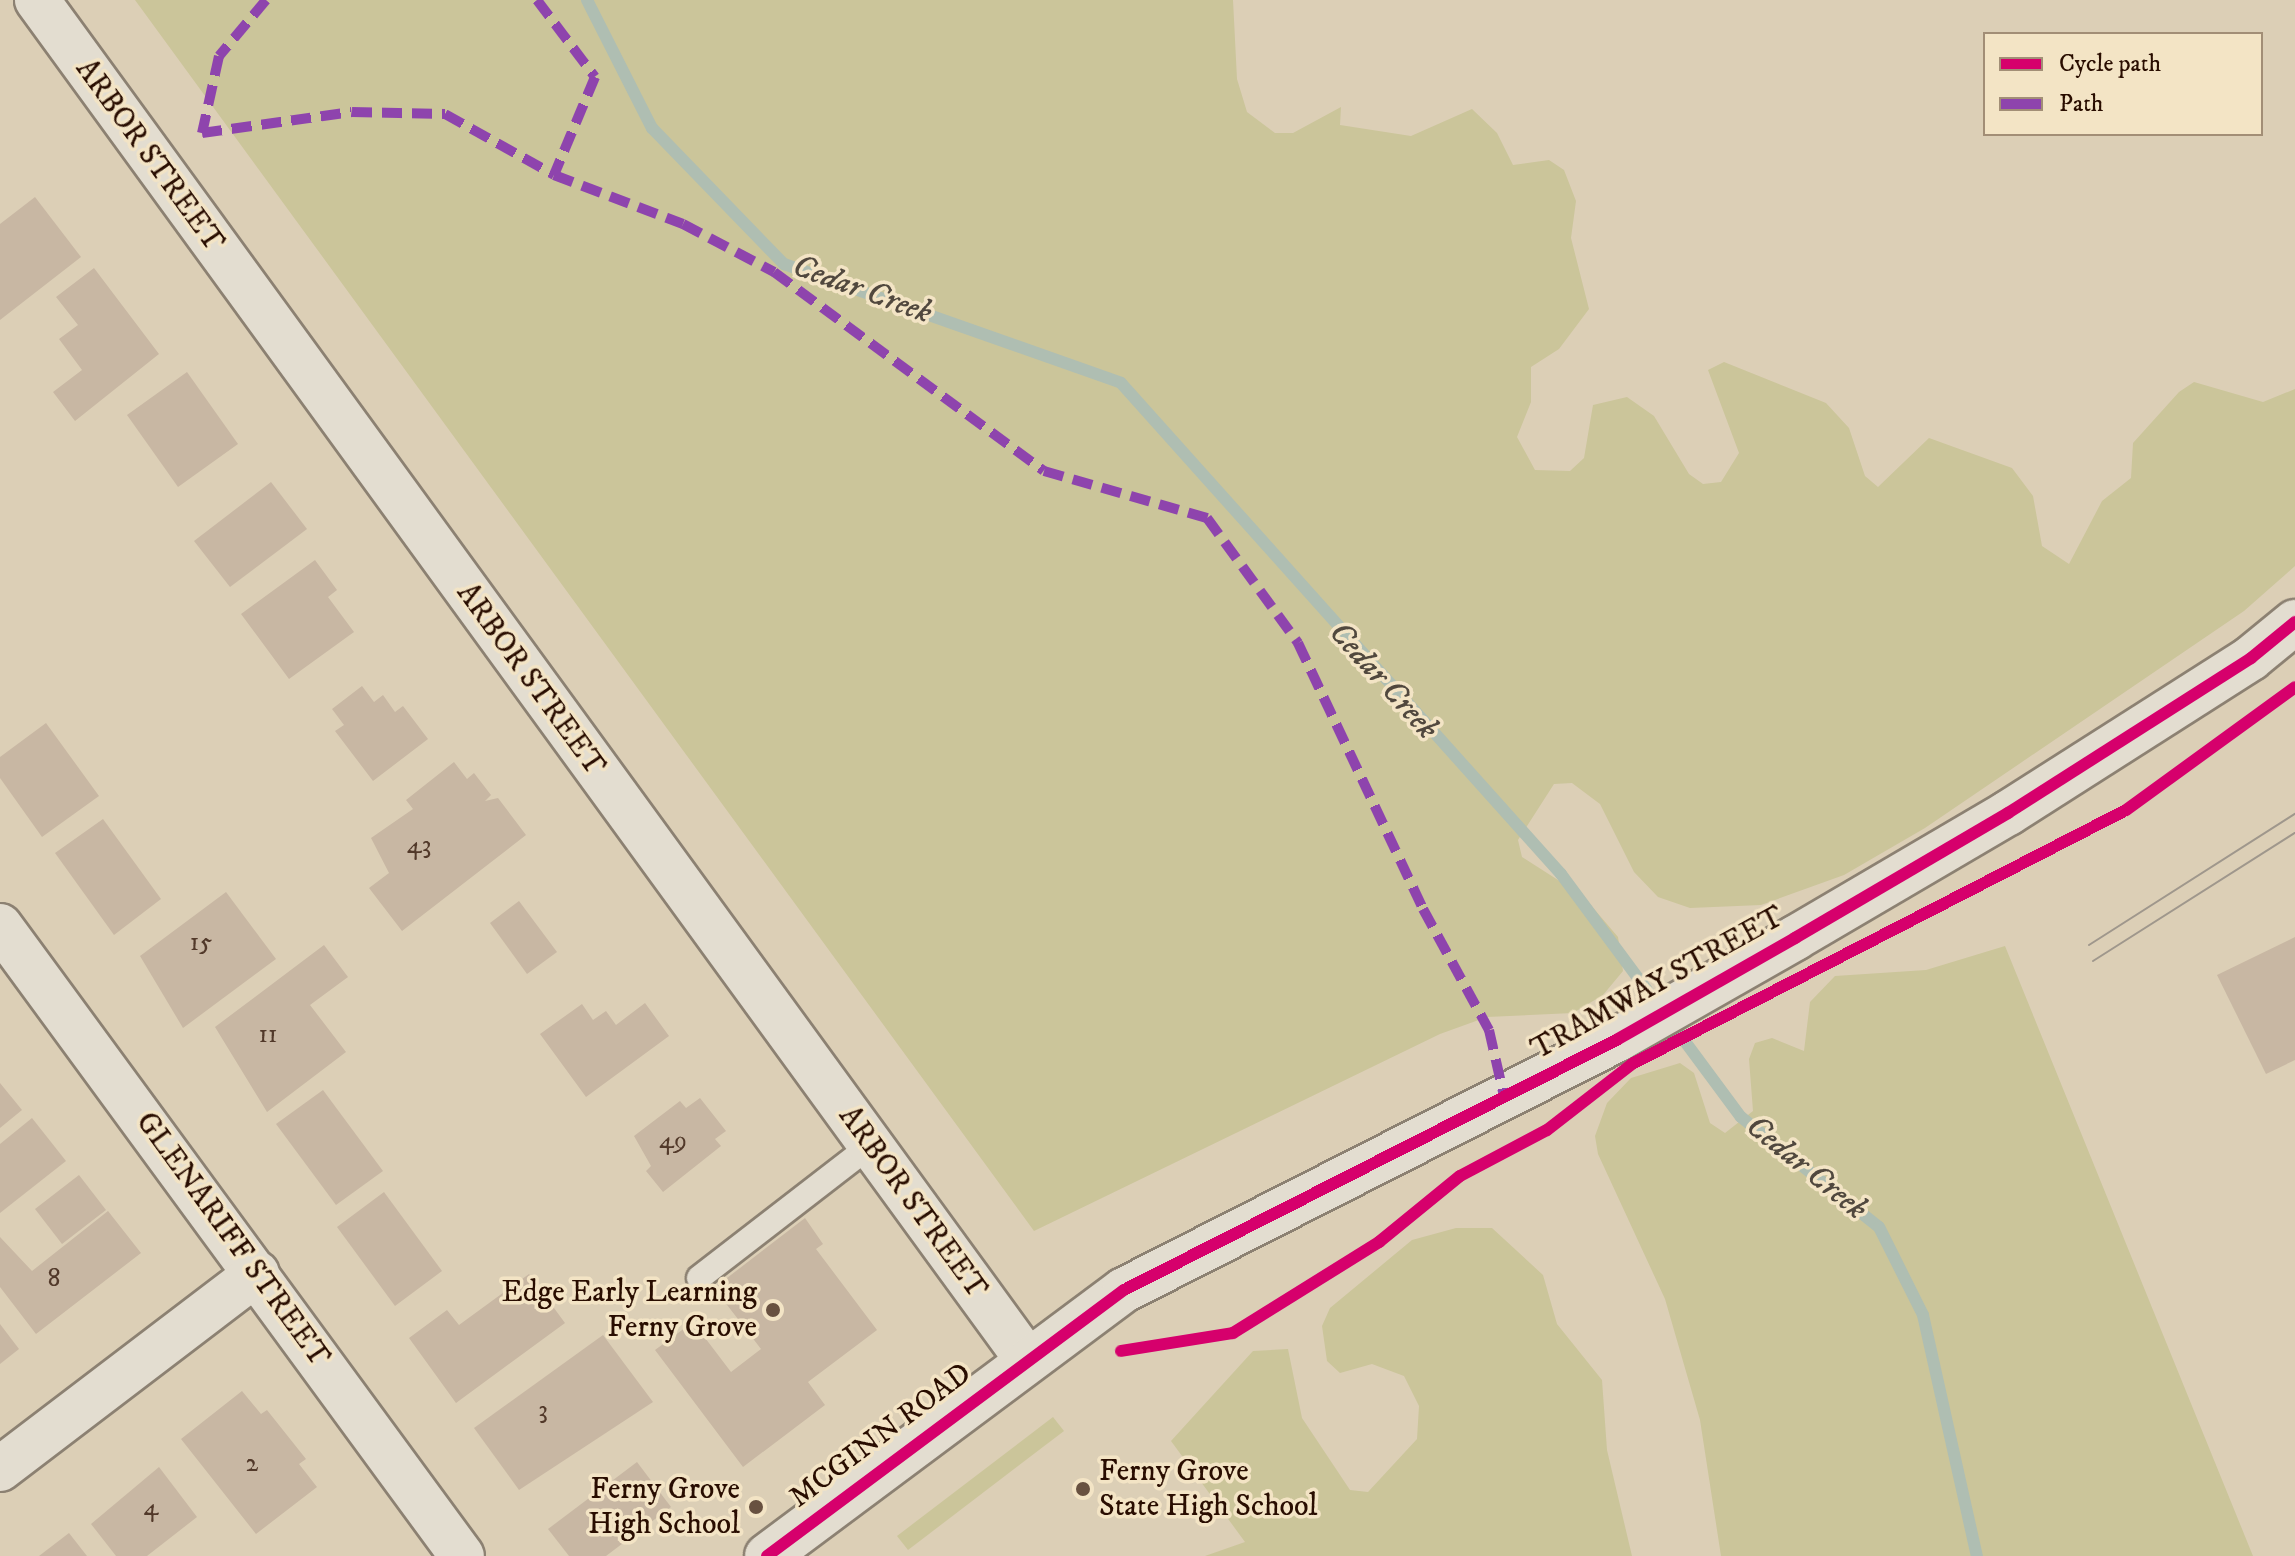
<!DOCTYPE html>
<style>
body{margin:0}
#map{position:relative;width:2295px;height:1556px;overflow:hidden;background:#dccfb6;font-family:"IM FELL DW Pica",serif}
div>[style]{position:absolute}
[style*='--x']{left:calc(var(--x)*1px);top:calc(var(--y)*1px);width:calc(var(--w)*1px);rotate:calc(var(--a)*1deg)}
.green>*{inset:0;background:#cbc59a}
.stream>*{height:12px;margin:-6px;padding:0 6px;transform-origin:6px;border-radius:6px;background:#afbeb2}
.building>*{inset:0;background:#c8b7a3}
.roads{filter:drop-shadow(2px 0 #8c8172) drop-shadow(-2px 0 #8c8172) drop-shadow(0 2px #8c8172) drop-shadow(0 -2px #8c8172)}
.service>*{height:24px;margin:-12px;padding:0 12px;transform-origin:12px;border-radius:12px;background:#e3ddd0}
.minor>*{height:44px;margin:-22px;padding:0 22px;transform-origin:22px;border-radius:22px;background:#e3ddd0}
.tertiary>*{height:44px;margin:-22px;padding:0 22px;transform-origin:22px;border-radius:22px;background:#e3ddd0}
.tram>*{height:2px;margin:-1px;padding:0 1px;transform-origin:1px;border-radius:1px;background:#9f978c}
.quiet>*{height:10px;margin-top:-5px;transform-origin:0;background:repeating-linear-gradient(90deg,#8e44ad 0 20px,transparent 0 30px)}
.cycleway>*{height:12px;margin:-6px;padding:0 6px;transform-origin:6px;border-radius:6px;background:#d6006c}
.dots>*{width:22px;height:22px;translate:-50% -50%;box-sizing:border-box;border:4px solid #f3e4c5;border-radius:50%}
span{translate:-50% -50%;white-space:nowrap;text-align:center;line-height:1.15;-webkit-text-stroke:7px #f3e4c5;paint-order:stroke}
.number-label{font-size:26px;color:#52392a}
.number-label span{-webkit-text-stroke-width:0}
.street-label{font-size:30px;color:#290d00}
.poi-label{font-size:30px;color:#290d00}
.right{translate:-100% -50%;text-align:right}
.left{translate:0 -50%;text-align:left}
.water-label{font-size:32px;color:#51483e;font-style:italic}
.legend{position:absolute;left:1983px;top:32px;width:280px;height:104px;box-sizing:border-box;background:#f3e4c5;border:2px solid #a28e76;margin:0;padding:10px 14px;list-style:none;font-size:24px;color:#290d00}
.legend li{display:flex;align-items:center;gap:16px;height:40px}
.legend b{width:40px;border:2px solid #a28e76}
</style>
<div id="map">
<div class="green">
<i style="clip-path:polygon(135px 0,1233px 0,1237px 79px,1247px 112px,1275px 133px,1293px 133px,1341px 107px,1340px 125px,1411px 136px,1472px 109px,1497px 133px,1513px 165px,1549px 160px,1564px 170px,1576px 201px,1571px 238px,1589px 309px,1559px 349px,1531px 367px,1531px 402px,1517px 437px,1535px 470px,1570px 471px,1584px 458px,1593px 405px,1627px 397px,1654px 416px,1689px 474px,1703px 484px,1721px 482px,1739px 453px,1708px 370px,1724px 362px,1826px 403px,1849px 428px,1865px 476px,1878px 487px,1929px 438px,2012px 468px,2033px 496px,2042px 546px,2069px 564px,2102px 501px,2131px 478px,2133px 443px,2179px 392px,2194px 382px,2263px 402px,2295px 389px,2295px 566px,2244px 611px,1925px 828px,1844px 875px,1761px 905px,1690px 908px,1658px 897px,1634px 872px,1600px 804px,1572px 783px,1554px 784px,1518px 840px,1522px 857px,1583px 896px,1618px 937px,1623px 971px,1603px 995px,1573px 1013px,1487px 1017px,1440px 1034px,1034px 1231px)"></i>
<i style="clip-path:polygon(2005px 946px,2253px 1556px,1721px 1556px,1700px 1420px,1665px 1299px,1598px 1154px,1595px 1136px,1607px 1103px,1631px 1078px,1680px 1063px,1694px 1073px,1710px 1123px,1725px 1133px,1753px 1111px,1749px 1059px,1755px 1043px,1772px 1038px,1804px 1051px,1810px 1002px,1835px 976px,1926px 970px)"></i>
<i style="clip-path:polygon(1456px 1228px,1492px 1228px,1543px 1275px,1557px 1324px,1602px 1380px,1607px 1450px,1632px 1556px,1205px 1556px,1245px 1542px,1171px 1441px,1253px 1351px,1288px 1349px,1302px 1418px,1350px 1490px,1368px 1492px,1417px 1439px,1419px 1406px,1404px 1376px,1372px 1364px,1340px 1373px,1327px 1361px,1322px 1326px,1330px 1308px,1412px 1240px)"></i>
<i style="clip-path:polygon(1053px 1417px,1064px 1431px,908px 1550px,897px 1536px)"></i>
</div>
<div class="stream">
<i style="--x:587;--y:0;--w:144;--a:63.1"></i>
<i style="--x:652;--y:128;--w:190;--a:45.9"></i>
<i style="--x:784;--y:264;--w:357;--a:19.4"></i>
<i style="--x:1121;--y:383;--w:659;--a:48.14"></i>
<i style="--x:1561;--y:874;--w:302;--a:53.5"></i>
<i style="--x:1741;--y:1117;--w:176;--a:38.6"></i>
<i style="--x:1879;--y:1227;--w:98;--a:63.4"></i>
<i style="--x:1923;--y:1315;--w:247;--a:77.4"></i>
</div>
<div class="building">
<i style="clip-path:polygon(35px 197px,81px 257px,0 320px,0 224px)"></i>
<i style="clip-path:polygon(94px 268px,159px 354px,75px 421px,53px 392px,82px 370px,59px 339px,78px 325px,56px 297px)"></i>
<i style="clip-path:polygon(187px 372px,238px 444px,178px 487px,127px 415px)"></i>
<i style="clip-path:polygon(271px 482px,307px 529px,230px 587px,194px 541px)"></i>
<i style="clip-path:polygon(315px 560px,337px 590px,328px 597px,354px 632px,289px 679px,241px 614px)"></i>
<i style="clip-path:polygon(362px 686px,374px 702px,383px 695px,395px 712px,403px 706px,428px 739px,373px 781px,335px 731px,344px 725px,332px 709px)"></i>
<i style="clip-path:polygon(46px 723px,99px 796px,42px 837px,0 778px,0 757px)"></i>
<i style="clip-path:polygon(454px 762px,467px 779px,474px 773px,491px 795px,485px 801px,498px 798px,526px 835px,402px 931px,369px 888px,389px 873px,371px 838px,413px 809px,406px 800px)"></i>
<i style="clip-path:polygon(103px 819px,161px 899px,114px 935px,55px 853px)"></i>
<i style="clip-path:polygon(226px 892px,276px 959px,183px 1028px,140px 956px)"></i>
<i style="clip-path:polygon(519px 901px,557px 952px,527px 974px,490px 923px)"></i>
<i style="clip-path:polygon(2295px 937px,2295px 1060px,2266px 1074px,2217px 975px)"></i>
<i style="clip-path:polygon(324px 945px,348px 977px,310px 1005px,346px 1052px,267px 1112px,215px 1027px)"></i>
<i style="clip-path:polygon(645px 1003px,669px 1036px,586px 1097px,540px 1034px,582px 1004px,593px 1020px,606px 1011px,616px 1025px)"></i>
<i style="clip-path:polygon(0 1083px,22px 1110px,0 1128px)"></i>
<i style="clip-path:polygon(323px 1090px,383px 1171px,336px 1205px,276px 1124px)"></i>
<i style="clip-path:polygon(700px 1098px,726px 1131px,715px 1139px,721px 1146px,663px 1192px,646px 1171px,651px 1166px,634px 1136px,680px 1101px,686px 1108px)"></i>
<i style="clip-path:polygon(32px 1118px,66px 1161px,0 1213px,0 1144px)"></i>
<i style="clip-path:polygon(79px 1175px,106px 1210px,62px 1244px,35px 1209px)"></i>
<i style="clip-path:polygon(384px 1192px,442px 1271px,395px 1306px,337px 1227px)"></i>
<i style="clip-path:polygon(108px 1211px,141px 1253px,36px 1334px,0 1287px,0 1237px,32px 1271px)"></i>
<i style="clip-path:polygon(805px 1218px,823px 1244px,816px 1249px,877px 1330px,808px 1382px,825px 1405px,743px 1467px,655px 1350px,693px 1322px,731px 1372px,761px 1349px,714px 1288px)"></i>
<i style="clip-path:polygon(529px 1274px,565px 1323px,456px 1403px,409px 1338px,447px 1310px,459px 1325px)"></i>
<i style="clip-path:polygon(0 1324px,19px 1349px,0 1364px)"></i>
<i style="clip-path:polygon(603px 1335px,653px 1402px,519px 1490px,474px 1428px)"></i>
<i style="clip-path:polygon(242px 1391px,261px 1414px,267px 1410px,306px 1459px,299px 1464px,317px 1487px,256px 1534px,181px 1439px)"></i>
<i style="clip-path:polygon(637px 1462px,671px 1507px,606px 1556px,569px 1556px,548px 1529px)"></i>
<i style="clip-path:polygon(159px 1467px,197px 1517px,147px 1556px,116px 1556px,91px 1524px)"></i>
<i style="clip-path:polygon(69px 1533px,87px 1556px,39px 1556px)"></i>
</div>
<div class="roads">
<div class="service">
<i style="--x:699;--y:1278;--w:216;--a:-37.7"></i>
</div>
<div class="minor">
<i style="--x:0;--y:926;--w:781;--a:53.75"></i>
<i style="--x:0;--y:1469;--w:323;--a:-37.3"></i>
</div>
<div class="tertiary">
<i style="--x:37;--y:0;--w:1680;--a:53.94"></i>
<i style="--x:767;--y:1556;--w:445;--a:-36.7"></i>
<i style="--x:1124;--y:1290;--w:554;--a:-26.93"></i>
<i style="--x:1618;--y:1039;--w:204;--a:-29.7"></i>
<i style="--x:1795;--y:938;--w:247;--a:-30.4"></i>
<i style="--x:2008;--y:813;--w:288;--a:-32.5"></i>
<i style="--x:2251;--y:658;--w:57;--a:-39.3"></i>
</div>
</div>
<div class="tram">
<i style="--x:2089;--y:945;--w:244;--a:-32.5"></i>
<i style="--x:2093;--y:961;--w:239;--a:-32.4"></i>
</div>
<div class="quiet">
<i style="--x:266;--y:0;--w:73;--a:130"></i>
<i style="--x:219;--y:56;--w:79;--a:102.4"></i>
<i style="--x:202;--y:133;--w:151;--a:-8"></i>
<i style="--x:352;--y:112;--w:93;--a:1.2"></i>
<i style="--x:445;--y:114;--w:125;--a:29.2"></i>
<i style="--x:554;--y:175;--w:138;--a:20.8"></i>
<i style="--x:683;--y:224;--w:103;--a:27.8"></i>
<i style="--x:774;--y:272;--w:335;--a:36.4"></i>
<i style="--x:1044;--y:471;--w:170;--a:16.1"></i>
<i style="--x:1207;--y:518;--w:155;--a:53.9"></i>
<i style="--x:1298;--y:643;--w:294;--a:64.8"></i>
<i style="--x:1423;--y:909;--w:138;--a:61.4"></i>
<i style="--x:1489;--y:1030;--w:68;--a:77.2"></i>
<i style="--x:537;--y:0;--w:96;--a:53"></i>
<i style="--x:595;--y:77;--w:106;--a:112.7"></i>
</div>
<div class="cycleway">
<i style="--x:1121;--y:1351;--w:113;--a:-9.1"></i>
<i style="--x:1233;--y:1333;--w:172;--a:-31.9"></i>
<i style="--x:1379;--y:1242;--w:104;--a:-39.2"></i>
<i style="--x:1460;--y:1176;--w:98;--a:-27.9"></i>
<i style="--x:1547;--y:1130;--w:108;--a:-37.8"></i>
<i style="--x:1632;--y:1064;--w:555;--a:-27.21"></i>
<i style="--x:2126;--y:810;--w:209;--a:-36"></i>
<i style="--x:767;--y:1556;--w:445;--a:-36.7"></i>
<i style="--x:1124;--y:1290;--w:554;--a:-26.93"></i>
<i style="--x:1618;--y:1039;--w:204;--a:-29.7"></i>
<i style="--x:1795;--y:938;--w:247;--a:-30.4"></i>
<i style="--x:2008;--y:813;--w:288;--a:-32.5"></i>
<i style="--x:2251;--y:658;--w:57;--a:-39.3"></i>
</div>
<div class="dots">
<i style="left:773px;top:1310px;background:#685140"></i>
<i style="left:1083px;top:1489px;background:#685140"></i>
<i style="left:756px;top:1507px;background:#685140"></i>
</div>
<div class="number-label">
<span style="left:419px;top:846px">43</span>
<span style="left:201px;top:943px">15</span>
<span style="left:268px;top:1035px">11</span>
<span style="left:673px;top:1141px">49</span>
<span style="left:54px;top:1279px">8</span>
<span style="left:543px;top:1411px">3</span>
<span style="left:252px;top:1464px">2</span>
<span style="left:151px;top:1508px">4</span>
</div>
<div class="street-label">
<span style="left:149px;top:156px;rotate:54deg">ARBOR STREET</span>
<span style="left:530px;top:680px;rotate:54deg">ARBOR STREET</span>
<span style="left:1658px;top:984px;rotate:-29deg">TRAMWAY STREET</span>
<span style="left:912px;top:1203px;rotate:54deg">ARBOR STREET</span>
<span style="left:232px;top:1240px;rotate:54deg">GLENARIFF STREET</span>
<span style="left:881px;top:1436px;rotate:-37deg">MCGINN ROAD</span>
</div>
<div class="poi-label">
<span class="right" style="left:757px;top:1310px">Edge Early Learning<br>Ferny Grove</span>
<span class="left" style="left:1099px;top:1489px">Ferny Grove<br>State High School</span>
<span class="right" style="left:740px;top:1507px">Ferny Grove<br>High School</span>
</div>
<div class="water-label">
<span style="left:862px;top:290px;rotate:20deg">Cedar Creek</span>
<span style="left:1383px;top:681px;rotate:48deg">Cedar Creek</span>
<span style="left:1806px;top:1168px;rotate:39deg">Cedar Creek</span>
</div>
<ul class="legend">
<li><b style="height:10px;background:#d6006c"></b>Cycle path</li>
<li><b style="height:10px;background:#8e44ad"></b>Path</li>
</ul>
</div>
